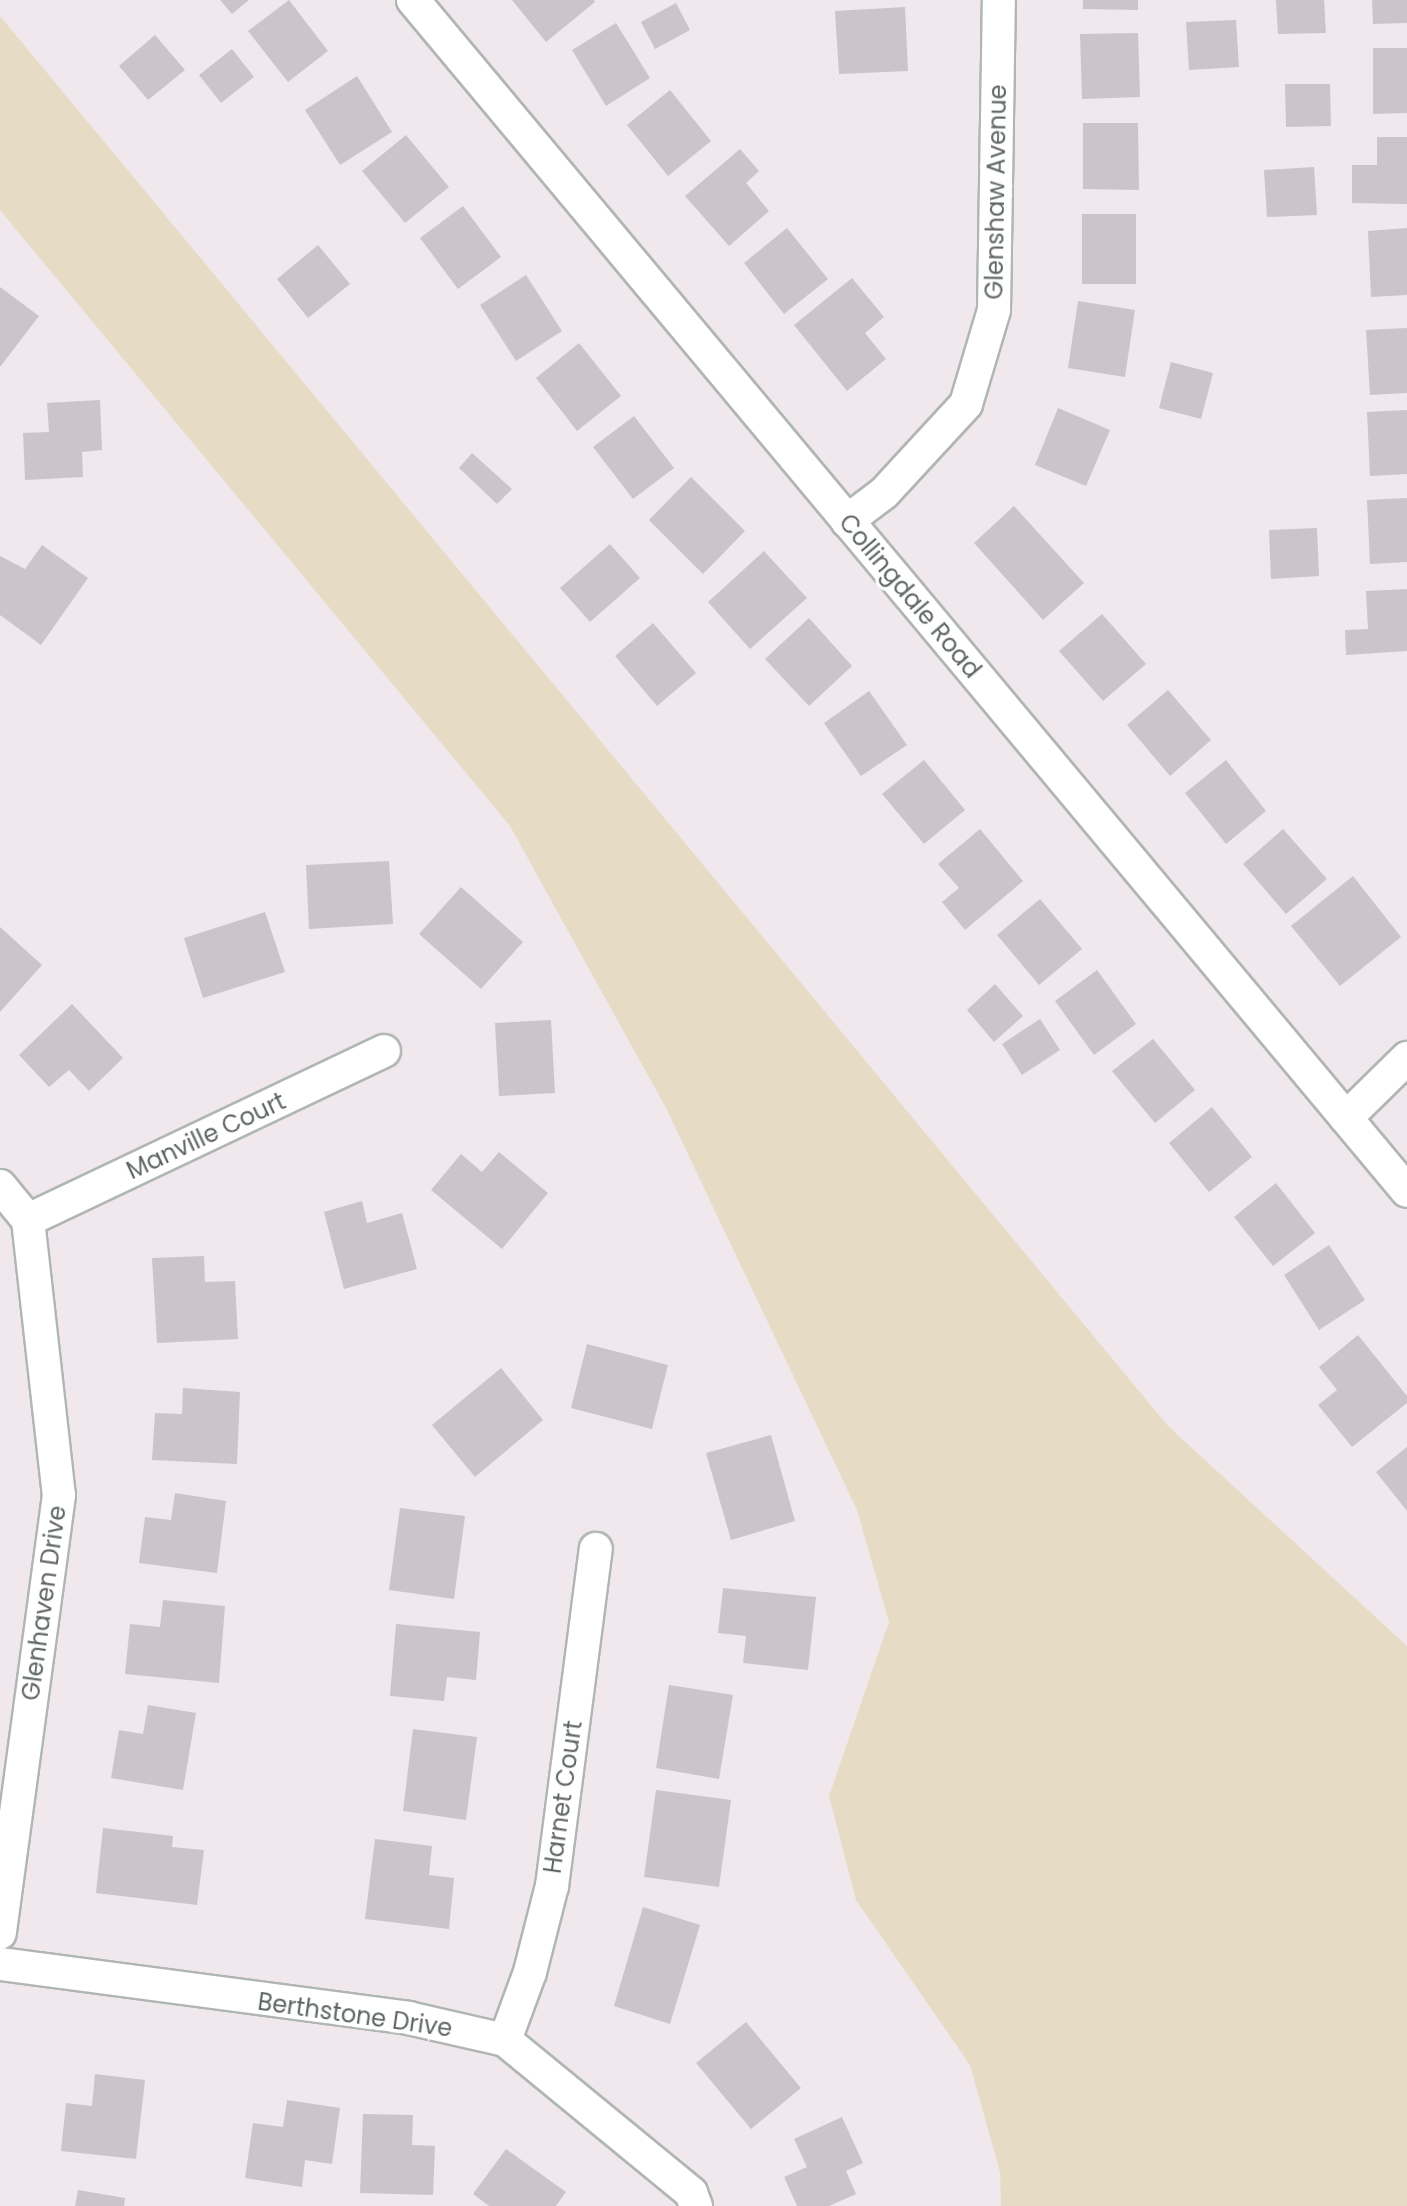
<!DOCTYPE html>
<style>
body{margin:0}
#map{position:relative;width:1407px;height:2206px;overflow:hidden;background:#f0e8ec;font-family:Poppins,sans-serif}
div>[style]{position:absolute}
[style*='--x']{left:calc(var(--x)*1px);top:calc(var(--y)*1px);width:calc(var(--w)*1px);rotate:calc(var(--a)*1deg)}
.green>*{inset:0;background:#e6dcc6}
.building>*{inset:0;background:#ccc4c8}
.roads{filter:drop-shadow(2px 0 #b0b6b2) drop-shadow(-2px 0 #b0b6b2) drop-shadow(0 2px #b0b6b2) drop-shadow(0 -2px #b0b6b2)}
.street>*{height:32px;margin:-16px;padding:0 16px;transform-origin:16px;border-radius:16px;background:#fff}
span{translate:-50% -50%;white-space:nowrap;text-align:center;line-height:1.15;-webkit-text-stroke:7px #fff;paint-order:stroke}
.street-label{font-size:24px;color:#5f6761}
</style>
<div id="map">
<div class="green">
<i style="clip-path:polygon(0 16px,1168px 1426px,1407px 1646px,1407px 2206px,1001px 2206px,1000px 2172px,970px 2065px,856px 1900px,829px 1796px,889px 1622px,857px 1510px,666px 1108px,510px 826px,0 210px)"></i>
</div>
<div class="building">
<i style="clip-path:polygon(220px 0,249px 0,232px 14px)"></i>
<i style="clip-path:polygon(289px 0,328px 51px,288px 82px,248px 31px)"></i>
<i style="clip-path:polygon(512px 0,594px 0,595px 2px,546px 42px)"></i>
<i style="clip-path:polygon(1083px 0,1138px 0,1138px 10px,1083px 9px)"></i>
<i style="clip-path:polygon(1276px 0,1324px 0,1326px 33px,1278px 34px)"></i>
<i style="clip-path:polygon(1372px 0,1407px 0,1407px 23px,1373px 24px)"></i>
<i style="clip-path:polygon(676px 3px,690px 30px,655px 49px,641px 22px)"></i>
<i style="clip-path:polygon(905px 7px,908px 71px,839px 74px,835px 11px)"></i>
<i style="clip-path:polygon(1236px 20px,1239px 67px,1189px 70px,1186px 22px)"></i>
<i style="clip-path:polygon(616px 23px,650px 78px,606px 106px,572px 50px)"></i>
<i style="clip-path:polygon(1138px 33px,1140px 97px,1082px 99px,1080px 34px)"></i>
<i style="clip-path:polygon(155px 35px,185px 70px,148px 100px,119px 66px)"></i>
<i style="clip-path:polygon(1373px 48px,1407px 48px,1407px 113px,1373px 114px)"></i>
<i style="clip-path:polygon(232px 49px,254px 77px,221px 103px,199px 75px)"></i>
<i style="clip-path:polygon(357px 76px,392px 132px,340px 165px,305px 110px)"></i>
<i style="clip-path:polygon(1285px 84px,1330px 84px,1331px 126px,1286px 127px)"></i>
<i style="clip-path:polygon(670px 90px,711px 141px,668px 176px,627px 125px)"></i>
<i style="clip-path:polygon(1083px 123px,1138px 123px,1139px 190px,1083px 189px)"></i>
<i style="clip-path:polygon(406px 135px,449px 187px,405px 223px,362px 171px)"></i>
<i style="clip-path:polygon(1377px 137px,1407px 137px,1407px 204px,1352px 203px,1352px 165px,1377px 165px)"></i>
<i style="clip-path:polygon(740px 149px,759px 171px,746px 183px,769px 211px,729px 246px,685px 196px)"></i>
<i style="clip-path:polygon(1314px 167px,1317px 215px,1267px 217px,1264px 170px)"></i>
<i style="clip-path:polygon(463px 206px,501px 257px,458px 289px,420px 238px)"></i>
<i style="clip-path:polygon(1082px 214px,1136px 214px,1136px 284px,1082px 284px)"></i>
<i style="clip-path:polygon(787px 228px,828px 279px,784px 314px,744px 263px)"></i>
<i style="clip-path:polygon(1407px 228px,1407px 295px,1371px 297px,1368px 231px)"></i>
<i style="clip-path:polygon(318px 245px,350px 284px,308px 318px,277px 279px)"></i>
<i style="clip-path:polygon(526px 275px,562px 331px,516px 361px,480px 305px)"></i>
<i style="clip-path:polygon(852px 278px,884px 317px,865px 333px,886px 359px,847px 391px,794px 325px)"></i>
<i style="clip-path:polygon(0 287px,39px 316px,0 367px)"></i>
<i style="clip-path:polygon(1078px 301px,1135px 310px,1125px 377px,1068px 368px)"></i>
<i style="clip-path:polygon(1407px 328px,1407px 393px,1370px 395px,1366px 330px)"></i>
<i style="clip-path:polygon(579px 343px,621px 396px,577px 431px,536px 378px)"></i>
<i style="clip-path:polygon(1171px 362px,1213px 373px,1201px 419px,1159px 408px)"></i>
<i style="clip-path:polygon(100px 400px,102px 450px,82px 452px,83px 477px,25px 480px,23px 433px,49px 432px,47px 403px)"></i>
<i style="clip-path:polygon(1058px 408px,1110px 430px,1086px 486px,1035px 465px)"></i>
<i style="clip-path:polygon(1407px 410px,1407px 474px,1370px 476px,1367px 412px)"></i>
<i style="clip-path:polygon(634px 416px,674px 468px,633px 499px,593px 447px)"></i>
<i style="clip-path:polygon(472px 453px,512px 489px,497px 504px,459px 468px)"></i>
<i style="clip-path:polygon(691px 477px,745px 531px,703px 574px,649px 520px)"></i>
<i style="clip-path:polygon(1407px 498px,1407px 562px,1370px 564px,1367px 500px)"></i>
<i style="clip-path:polygon(1014px 506px,1084px 583px,1043px 620px,974px 543px)"></i>
<i style="clip-path:polygon(1317px 528px,1319px 576px,1271px 579px,1269px 530px)"></i>
<i style="clip-path:polygon(610px 544px,640px 578px,590px 622px,560px 588px)"></i>
<i style="clip-path:polygon(42px 545px,88px 578px,41px 645px,0 615px,0 556px,25px 569px)"></i>
<i style="clip-path:polygon(764px 551px,807px 598px,750px 649px,708px 602px)"></i>
<i style="clip-path:polygon(1407px 589px,1407px 651px,1346px 655px,1345px 630px,1368px 629px,1366px 591px)"></i>
<i style="clip-path:polygon(1102px 614px,1146px 664px,1103px 701px,1059px 651px)"></i>
<i style="clip-path:polygon(809px 618px,852px 666px,809px 706px,765px 659px)"></i>
<i style="clip-path:polygon(653px 623px,696px 673px,657px 706px,615px 656px)"></i>
<i style="clip-path:polygon(1168px 690px,1211px 740px,1170px 776px,1127px 725px)"></i>
<i style="clip-path:polygon(869px 691px,907px 745px,861px 776px,824px 723px)"></i>
<i style="clip-path:polygon(924px 760px,965px 810px,924px 844px,882px 794px)"></i>
<i style="clip-path:polygon(1226px 760px,1266px 811px,1226px 844px,1185px 793px)"></i>
<i style="clip-path:polygon(980px 829px,1023px 881px,965px 930px,942px 902px,959px 888px,938px 864px)"></i>
<i style="clip-path:polygon(1283px 829px,1327px 879px,1286px 914px,1243px 864px)"></i>
<i style="clip-path:polygon(389px 861px,393px 924px,309px 929px,306px 865px)"></i>
<i style="clip-path:polygon(1353px 876px,1401px 937px,1340px 986px,1291px 926px)"></i>
<i style="clip-path:polygon(461px 887px,523px 942px,481px 989px,419px 934px)"></i>
<i style="clip-path:polygon(1040px 899px,1082px 949px,1039px 985px,997px 935px)"></i>
<i style="clip-path:polygon(265px 912px,285px 972px,203px 998px,184px 938px)"></i>
<i style="clip-path:polygon(0 927px,42px 965px,0 1012px)"></i>
<i style="clip-path:polygon(1097px 970px,1136px 1024px,1094px 1055px,1055px 1001px)"></i>
<i style="clip-path:polygon(995px 984px,1023px 1016px,994px 1042px,967px 1010px)"></i>
<i style="clip-path:polygon(72px 1004px,123px 1058px,89px 1091px,69px 1070px,49px 1087px,19px 1055px)"></i>
<i style="clip-path:polygon(1040px 1019px,1060px 1050px,1022px 1075px,1002px 1044px)"></i>
<i style="clip-path:polygon(551px 1020px,555px 1093px,499px 1096px,495px 1023px)"></i>
<i style="clip-path:polygon(1153px 1039px,1195px 1090px,1155px 1123px,1112px 1071px)"></i>
<i style="clip-path:polygon(1212px 1107px,1252px 1157px,1209px 1192px,1169px 1143px)"></i>
<i style="clip-path:polygon(499px 1152px,548px 1193px,502px 1249px,431px 1190px,461px 1154px,482px 1172px)"></i>
<i style="clip-path:polygon(1276px 1183px,1315px 1233px,1273px 1266px,1234px 1217px)"></i>
<i style="clip-path:polygon(362px 1201px,367px 1223px,402px 1213px,417px 1269px,344px 1289px,324px 1212px)"></i>
<i style="clip-path:polygon(1329px 1245px,1365px 1300px,1319px 1330px,1284px 1275px)"></i>
<i style="clip-path:polygon(204px 1256px,205px 1282px,235px 1281px,238px 1339px,157px 1343px,152px 1258px)"></i>
<i style="clip-path:polygon(1358px 1335px,1407px 1396px,1407px 1403px,1352px 1447px,1318px 1405px,1337px 1390px,1319px 1367px)"></i>
<i style="clip-path:polygon(587px 1344px,668px 1365px,652px 1429px,571px 1408px)"></i>
<i style="clip-path:polygon(501px 1368px,543px 1420px,475px 1477px,432px 1425px)"></i>
<i style="clip-path:polygon(183px 1388px,240px 1392px,237px 1464px,152px 1460px,155px 1413px,182px 1414px)"></i>
<i style="clip-path:polygon(771px 1435px,795px 1521px,731px 1540px,706px 1453px)"></i>
<i style="clip-path:polygon(1407px 1447px,1407px 1511px,1376px 1472px)"></i>
<i style="clip-path:polygon(175px 1493px,226px 1501px,217px 1573px,139px 1563px,145px 1517px,171px 1520px)"></i>
<i style="clip-path:polygon(400px 1508px,465px 1516px,454px 1599px,389px 1590px)"></i>
<i style="clip-path:polygon(723px 1588px,816px 1597px,808px 1670px,743px 1663px,746px 1636px,718px 1633px)"></i>
<i style="clip-path:polygon(163px 1600px,225px 1606px,219px 1683px,125px 1674px,130px 1624px,160px 1627px)"></i>
<i style="clip-path:polygon(396px 1624px,480px 1632px,476px 1680px,447px 1677px,444px 1701px,390px 1696px)"></i>
<i style="clip-path:polygon(669px 1685px,733px 1695px,719px 1779px,656px 1768px)"></i>
<i style="clip-path:polygon(148px 1705px,196px 1713px,183px 1790px,111px 1778px,119px 1730px,143px 1734px)"></i>
<i style="clip-path:polygon(413px 1729px,477px 1737px,466px 1820px,403px 1811px)"></i>
<i style="clip-path:polygon(656px 1790px,731px 1800px,719px 1887px,644px 1877px)"></i>
<i style="clip-path:polygon(103px 1828px,173px 1836px,172px 1847px,204px 1850px,197px 1905px,96px 1893px)"></i>
<i style="clip-path:polygon(375px 1839px,432px 1846px,429px 1875px,454px 1878px,449px 1929px,365px 1919px)"></i>
<i style="clip-path:polygon(643px 1907px,700px 1925px,670px 2024px,614px 2006px)"></i>
<i style="clip-path:polygon(746px 2022px,801px 2088px,751px 2129px,696px 2063px)"></i>
<i style="clip-path:polygon(95px 2074px,145px 2080px,136px 2159px,61px 2151px,66px 2103px,92px 2106px)"></i>
<i style="clip-path:polygon(287px 2100px,340px 2108px,332px 2164px,305px 2160px,302px 2187px,245px 2178px,253px 2123px,283px 2127px)"></i>
<i style="clip-path:polygon(363px 2114px,413px 2115px,412px 2145px,435px 2146px,433px 2195px,360px 2193px)"></i>
<i style="clip-path:polygon(842px 2117px,863px 2163px,846px 2171px,856px 2194px,829px 2206px,797px 2206px,784px 2177px,807px 2167px,794px 2139px)"></i>
<i style="clip-path:polygon(506px 2149px,566px 2192px,556px 2206px,489px 2206px,473px 2194px)"></i>
<i style="clip-path:polygon(78px 2190px,125px 2198px,124px 2206px,75px 2206px)"></i>
</div>
<div class="roads">
<div class="street">
<i style="--x:413;--y:0;--w:1551;--a:50.15"></i>
<i style="--x:847;--y:521;--w:46;--a:-37.1"></i>
<i style="--x:884;--y:493;--w:121;--a:-47.3"></i>
<i style="--x:966;--y:404;--w:98;--a:-73.4"></i>
<i style="--x:994;--y:310;--w:310;--a:-89.1"></i>
<i style="--x:1346;--y:1118;--w:86;--a:-44.5"></i>
<i style="--x:0;--y:1186;--w:44;--a:50.5"></i>
<i style="--x:28;--y:1220;--w:277;--a:83.6"></i>
<i style="--x:59;--y:1495;--w:442;--a:97.7"></i>
<i style="--x:28;--y:1220;--w:394;--a:-25.4"></i>
<i style="--x:0;--y:1964;--w:412;--a:7.5"></i>
<i style="--x:408;--y:2018;--w:99;--a:12.8"></i>
<i style="--x:505;--y:2040;--w:241;--a:39.4"></i>
<i style="--x:691;--y:2193;--w:14;--a:69"></i>
<i style="--x:505;--y:2040;--w:72;--a:-69.8"></i>
<i style="--x:530;--y:1972;--w:89;--a:-75.7"></i>
<i style="--x:552;--y:1886;--w:340;--a:-82.6"></i>
</div>
</div>
<div class="street-label">
<span style="left:996px;top:192px;rotate:-89deg">Glenshaw Avenue</span>
<span style="left:910px;top:596px;rotate:50deg">Collingdale Road</span>
<span style="left:206px;top:1136px;rotate:-25deg">Manville Court</span>
<span style="left:44px;top:1603px;rotate:-82deg">Glenhaven Drive</span>
<span style="left:563px;top:1797px;rotate:-82deg">Harnet Court</span>
<span style="left:355px;top:2015px;rotate:8deg">Berthstone Drive</span>
</div>
</div>
